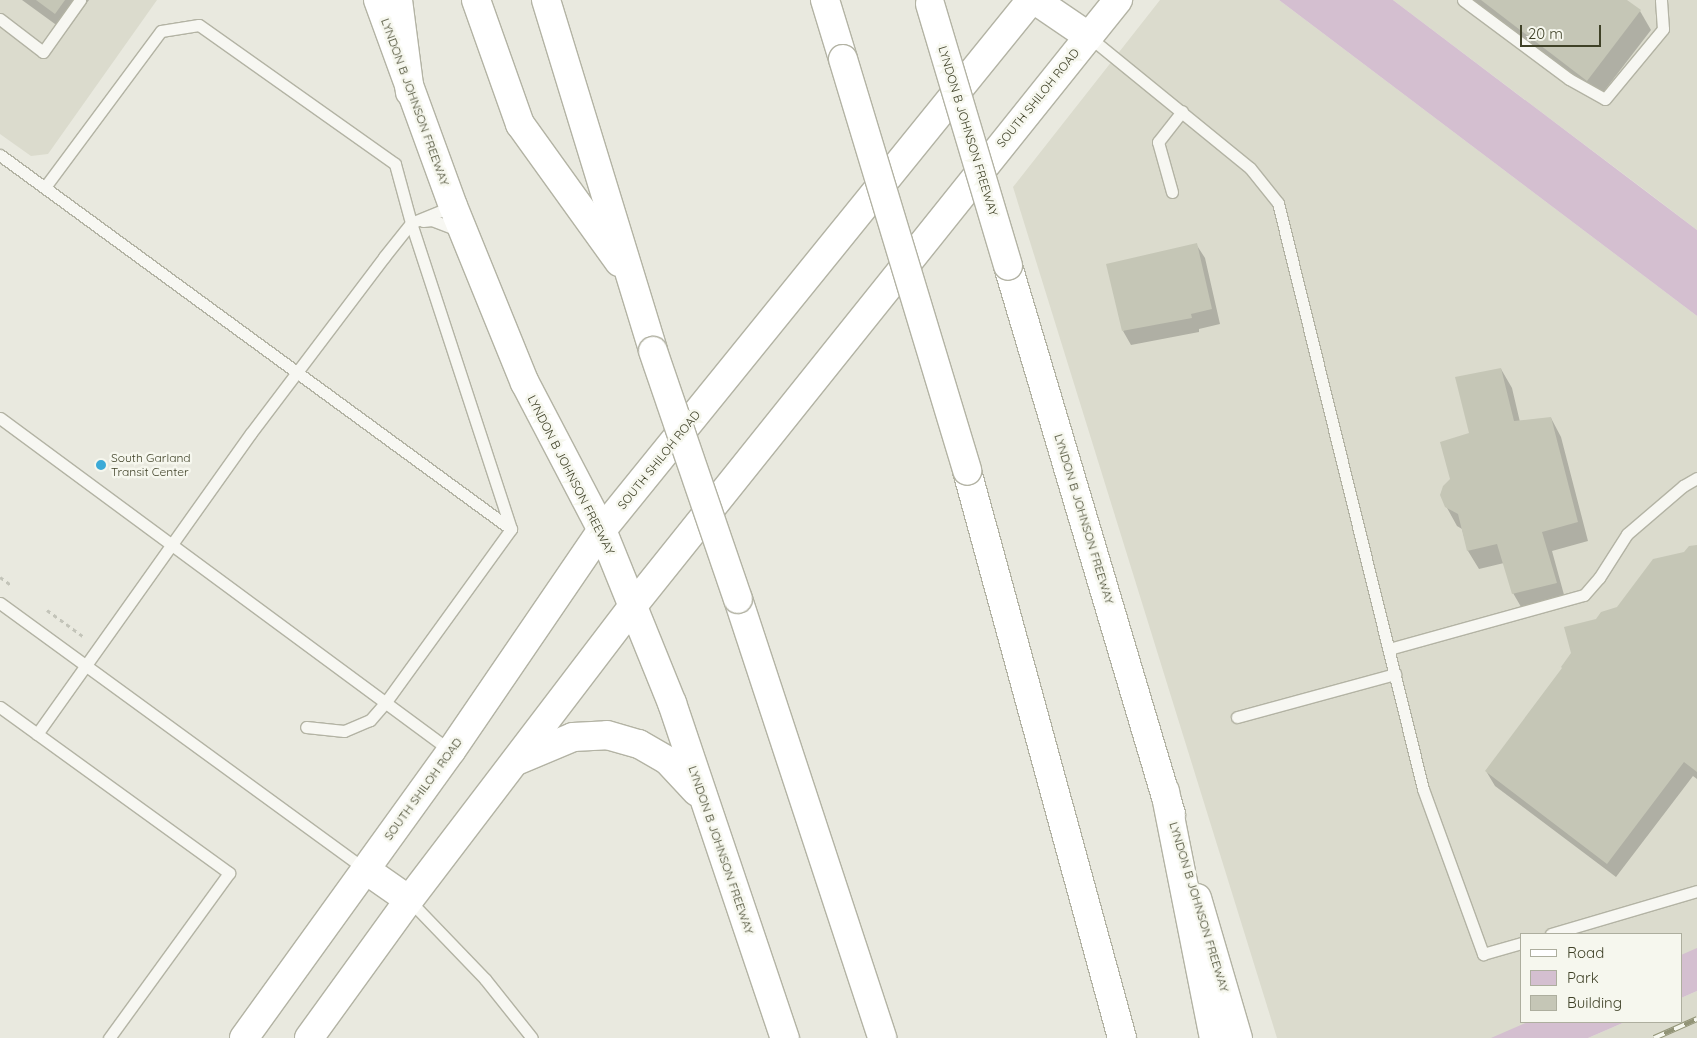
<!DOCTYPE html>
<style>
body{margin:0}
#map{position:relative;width:1697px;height:1038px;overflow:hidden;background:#e9e9df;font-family:Quicksand,sans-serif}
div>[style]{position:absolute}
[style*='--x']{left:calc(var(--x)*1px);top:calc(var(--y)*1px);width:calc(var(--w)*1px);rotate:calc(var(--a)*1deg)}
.built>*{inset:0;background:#dbdbcd}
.green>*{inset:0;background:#d4bfd0}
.shadow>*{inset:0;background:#0003}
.building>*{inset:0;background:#c5c6b6}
.path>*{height:3px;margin-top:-1.5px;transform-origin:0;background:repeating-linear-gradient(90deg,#c3c4b9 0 4px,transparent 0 8px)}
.roads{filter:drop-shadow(1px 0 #b3b3a4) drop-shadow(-1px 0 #b3b3a4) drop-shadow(0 1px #b3b3a4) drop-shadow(0 -1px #b3b3a4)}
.service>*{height:11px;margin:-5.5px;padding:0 5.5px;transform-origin:5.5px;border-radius:5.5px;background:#f7f7f2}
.secondary>*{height:28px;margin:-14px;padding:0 14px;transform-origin:14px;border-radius:14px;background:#fff}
.motorway>*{height:28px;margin:-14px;padding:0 14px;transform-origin:14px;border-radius:14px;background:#fff}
.rail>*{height:5.5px;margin-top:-2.75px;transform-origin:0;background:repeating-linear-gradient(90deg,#f6f7ee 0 11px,#929477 0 22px);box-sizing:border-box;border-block:1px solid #929477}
.bridges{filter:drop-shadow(1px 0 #b3b3a4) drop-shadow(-1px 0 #b3b3a4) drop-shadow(0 1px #b3b3a4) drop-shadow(0 -1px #b3b3a4)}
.secondary-bridge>*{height:28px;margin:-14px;padding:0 14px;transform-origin:14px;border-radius:14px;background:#fff}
.motorway-bridge>*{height:28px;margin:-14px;padding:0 14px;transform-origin:14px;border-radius:14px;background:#fff}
.dots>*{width:14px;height:14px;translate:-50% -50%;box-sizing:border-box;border:2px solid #f6f7ee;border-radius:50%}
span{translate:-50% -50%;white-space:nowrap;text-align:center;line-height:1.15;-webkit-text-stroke:5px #f6f7ee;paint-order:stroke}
.street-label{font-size:12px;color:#3f4127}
.poi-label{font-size:12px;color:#3f4127}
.left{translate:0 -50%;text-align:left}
.legend{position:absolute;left:1520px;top:933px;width:162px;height:90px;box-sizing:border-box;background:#f6f7ee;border:1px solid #adae9e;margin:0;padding:6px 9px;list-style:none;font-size:15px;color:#3f4127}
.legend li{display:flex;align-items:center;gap:10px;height:25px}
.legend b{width:25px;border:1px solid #adae9e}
.scale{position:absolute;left:1520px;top:25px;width:81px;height:22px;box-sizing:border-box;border:2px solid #3f4127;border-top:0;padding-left:6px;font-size:15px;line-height:18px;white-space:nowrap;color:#3f4127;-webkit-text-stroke:4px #f6f7ee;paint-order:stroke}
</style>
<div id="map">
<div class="built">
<i style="clip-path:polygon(0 0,157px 0,48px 154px,31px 156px,0 134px)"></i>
<i style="clip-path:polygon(1160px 0,1279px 0,1697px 316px,1697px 953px,1681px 960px,1681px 934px,1521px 934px,1521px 1022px,1535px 1022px,1496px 1038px,1277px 1038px,1013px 187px)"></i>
<i style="clip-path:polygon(1393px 0,1697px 0,1697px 230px,1650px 194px)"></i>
<i style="clip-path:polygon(1697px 991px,1697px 1038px,1588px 1038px,1625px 1022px,1681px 1022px,1681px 998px)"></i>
</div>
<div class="green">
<i style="clip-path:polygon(1279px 0,1393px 0,1697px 230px,1697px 316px)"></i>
<i style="clip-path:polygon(1697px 948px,1697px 991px,1681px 998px,1681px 955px)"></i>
<i style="clip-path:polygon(1528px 1022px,1625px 1022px,1588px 1038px,1491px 1038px)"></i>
</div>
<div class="shadow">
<i style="clip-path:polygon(22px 0,89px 0,66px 32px)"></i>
<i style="clip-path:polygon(1469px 0,1625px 0,1640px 11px,1651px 30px,1598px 99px)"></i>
<i style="clip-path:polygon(1196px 244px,1205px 258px,1220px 324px,1199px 329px,1199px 332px,1131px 345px,1123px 331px)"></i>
<i style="clip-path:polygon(1501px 369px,1512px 388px,1520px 422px,1551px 418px,1561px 437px,1588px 541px,1552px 551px,1566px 602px,1524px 612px,1513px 593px,1504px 563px,1479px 569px,1468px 551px,1462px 529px,1457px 526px,1446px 506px,1452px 479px)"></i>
<i style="clip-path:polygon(1697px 546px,1697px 779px,1693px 776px,1616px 877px,1495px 786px,1486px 771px,1564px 669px,1596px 620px,1618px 608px,1685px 553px)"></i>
</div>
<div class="building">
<i style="clip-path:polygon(36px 0,65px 0,55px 14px)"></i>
<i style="clip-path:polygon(1481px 0,1627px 0,1641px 10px,1587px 81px)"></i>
<i style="clip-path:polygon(1197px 243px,1212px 309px,1191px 314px,1192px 318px,1122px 331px,1106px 264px)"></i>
<i style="clip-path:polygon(1501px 368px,1514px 421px,1551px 417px,1578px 522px,1542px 532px,1557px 583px,1512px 594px,1497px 544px,1467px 551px,1458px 514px,1445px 507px,1440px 495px,1443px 486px,1450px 479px,1440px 442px,1469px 433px,1455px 377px)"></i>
<i style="clip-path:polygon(1697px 545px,1697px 772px,1684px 762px,1607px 864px,1485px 771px,1562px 668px,1561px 667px,1571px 653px,1564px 627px,1596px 619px,1601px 612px,1617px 607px,1653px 559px,1684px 552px,1689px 546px)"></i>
</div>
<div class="path">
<i style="--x:0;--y:577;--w:14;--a:36"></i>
<i style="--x:47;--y:610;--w:46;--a:36.1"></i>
</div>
<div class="roads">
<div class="service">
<i style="--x:1463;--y:0;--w:132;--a:36.7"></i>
<i style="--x:1569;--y:79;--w:41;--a:29.1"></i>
<i style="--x:1605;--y:99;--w:91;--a:-50.4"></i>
<i style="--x:1663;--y:29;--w:29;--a:-94"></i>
<i style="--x:0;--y:19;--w:54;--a:37.5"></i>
<i style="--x:43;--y:52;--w:64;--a:-54.6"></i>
<i style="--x:1088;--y:36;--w:209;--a:39.2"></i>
<i style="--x:1250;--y:168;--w:45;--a:51.3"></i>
<i style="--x:1278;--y:203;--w:604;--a:76.1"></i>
<i style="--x:1423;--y:789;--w:176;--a:70"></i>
<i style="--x:1483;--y:954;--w:40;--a:-16"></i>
<i style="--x:0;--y:155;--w:633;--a:36.2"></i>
<i style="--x:511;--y:529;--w:215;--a:125.9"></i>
<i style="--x:385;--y:703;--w:23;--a:131"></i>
<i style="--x:370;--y:720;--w:28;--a:157"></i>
<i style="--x:344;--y:731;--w:38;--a:-174"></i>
<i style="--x:45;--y:187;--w:194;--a:-53.4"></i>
<i style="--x:161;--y:31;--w:38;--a:-9"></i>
<i style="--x:199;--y:25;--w:240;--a:35.3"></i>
<i style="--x:395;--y:164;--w:61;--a:74.8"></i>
<i style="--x:411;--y:223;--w:322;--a:71.9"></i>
<i style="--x:1172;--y:192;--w:52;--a:-105.6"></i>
<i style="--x:1158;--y:142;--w:39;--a:-52"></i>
<i style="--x:423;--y:221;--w:9;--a:-6"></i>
<i style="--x:432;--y:220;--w:30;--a:21"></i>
<i style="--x:0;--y:418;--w:561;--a:36.44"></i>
<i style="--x:0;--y:603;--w:453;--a:36.1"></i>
<i style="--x:1389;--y:649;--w:202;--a:-15.5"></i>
<i style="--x:1584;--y:595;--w:23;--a:-49"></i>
<i style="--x:1599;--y:578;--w:52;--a:-57.5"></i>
<i style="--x:1627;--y:534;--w:74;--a:-40.6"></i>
<i style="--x:1683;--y:486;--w:16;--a:-30"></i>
<i style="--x:0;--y:707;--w:283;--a:35.9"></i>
<i style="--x:229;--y:873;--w:204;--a:126"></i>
<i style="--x:1237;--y:717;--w:164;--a:-15.2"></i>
<i style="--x:37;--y:734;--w:369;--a:-54.6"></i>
<i style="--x:251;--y:433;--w:221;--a:-52.9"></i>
<i style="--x:384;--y:257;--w:43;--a:-51.5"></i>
<i style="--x:411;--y:223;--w:45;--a:-22"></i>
<i style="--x:409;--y:900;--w:110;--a:46.1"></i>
<i style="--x:485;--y:979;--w:75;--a:51.5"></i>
<i style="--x:1551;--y:934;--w:152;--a:-16.4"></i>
</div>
<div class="secondary">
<i style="--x:378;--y:0;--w:219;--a:70"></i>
<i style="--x:453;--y:206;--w:191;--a:67.9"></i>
<i style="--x:525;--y:383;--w:166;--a:62.4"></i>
<i style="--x:602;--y:530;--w:187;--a:68"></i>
<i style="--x:672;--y:703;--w:354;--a:71.4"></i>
<i style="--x:1035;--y:0;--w:64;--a:34.2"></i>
<i style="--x:1008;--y:266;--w:572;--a:73.44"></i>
<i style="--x:516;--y:761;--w:62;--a:-22.8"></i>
<i style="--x:573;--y:737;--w:34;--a:-3"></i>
<i style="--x:607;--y:735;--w:33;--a:16"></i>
<i style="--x:639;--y:744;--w:34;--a:30"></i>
<i style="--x:668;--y:761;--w:42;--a:46.9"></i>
<i style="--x:366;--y:870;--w:52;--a:34.9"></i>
<i style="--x:1197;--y:898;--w:146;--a:73.7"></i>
<i style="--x:244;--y:1038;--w:354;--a:-54.2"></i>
<i style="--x:451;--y:751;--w:268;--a:-55.7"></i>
<i style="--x:602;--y:530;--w:682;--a:-51.01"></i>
<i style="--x:309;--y:1038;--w:170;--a:-54.1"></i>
<i style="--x:409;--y:900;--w:368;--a:-52.7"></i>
<i style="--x:632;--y:607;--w:778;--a:-51.32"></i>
</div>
<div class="motorway">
<i style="--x:398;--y:0;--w:93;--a:82.6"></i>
<i style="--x:476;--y:0;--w:132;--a:70.5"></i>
<i style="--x:520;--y:124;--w:170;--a:54.3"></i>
<i style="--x:546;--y:0;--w:367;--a:73"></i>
<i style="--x:825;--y:0;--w:62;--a:73"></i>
<i style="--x:967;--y:471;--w:588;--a:74.71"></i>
<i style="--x:738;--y:599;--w:462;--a:71.8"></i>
<i style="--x:1165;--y:791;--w:252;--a:78.8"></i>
</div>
</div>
<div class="rail">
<i style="--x:1654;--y:1038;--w:47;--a:-23.8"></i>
</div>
<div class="bridges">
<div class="secondary-bridge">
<i style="--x:930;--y:4;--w:273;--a:73.4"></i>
</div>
<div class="motorway-bridge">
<i style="--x:843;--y:59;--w:430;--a:73.2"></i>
<i style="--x:653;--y:351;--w:262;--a:71.1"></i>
</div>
</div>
<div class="dots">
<i style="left:101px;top:465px;background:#3baad7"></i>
</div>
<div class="street-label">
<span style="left:1038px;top:98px;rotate:-51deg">SOUTH SHILOH ROAD</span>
<span style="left:415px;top:102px;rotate:70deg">LYNDON B JOHNSON FREEWAY</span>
<span style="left:968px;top:131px;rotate:73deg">LYNDON B JOHNSON FREEWAY</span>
<span style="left:659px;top:460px;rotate:-51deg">SOUTH SHILOH ROAD</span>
<span style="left:571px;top:475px;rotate:63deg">LYNDON B JOHNSON FREEWAY</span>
<span style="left:1084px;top:519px;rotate:73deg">LYNDON B JOHNSON FREEWAY</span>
<span style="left:423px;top:789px;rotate:-54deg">SOUTH SHILOH ROAD</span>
<span style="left:721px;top:850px;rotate:71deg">LYNDON B JOHNSON FREEWAY</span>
<span style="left:1199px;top:907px;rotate:73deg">LYNDON B JOHNSON FREEWAY</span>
</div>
<div class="poi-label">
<span class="left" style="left:111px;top:465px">South Garland<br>Transit Center</span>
</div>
<ul class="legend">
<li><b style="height:6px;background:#fff"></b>Road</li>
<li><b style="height:14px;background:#d4bfd0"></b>Park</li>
<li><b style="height:14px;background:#c5c6b6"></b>Building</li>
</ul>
<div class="scale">20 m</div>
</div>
